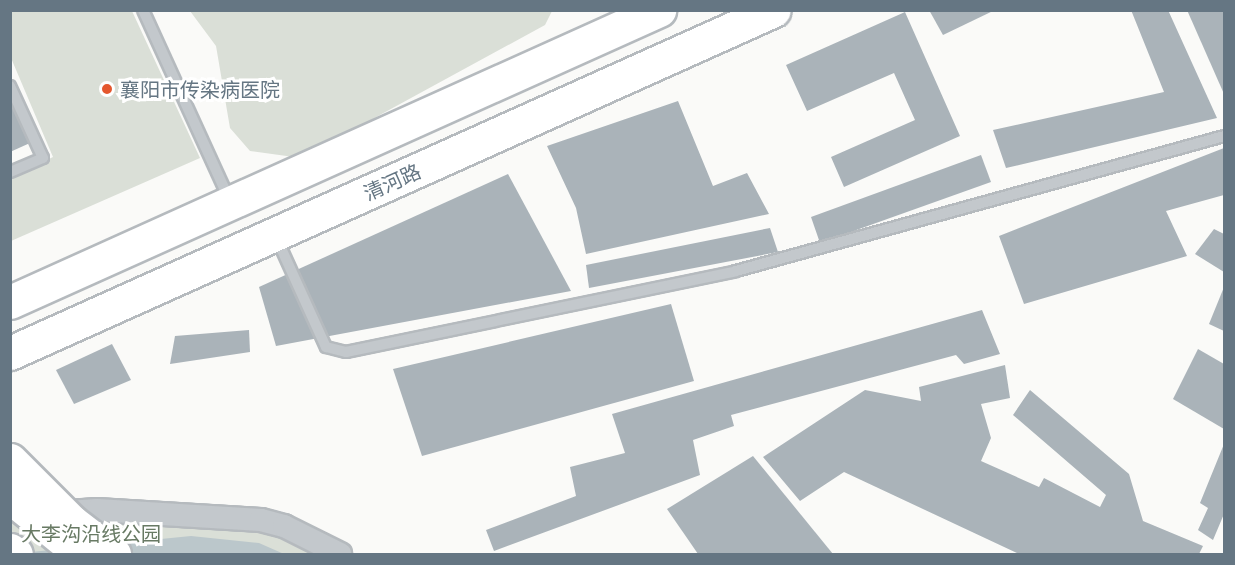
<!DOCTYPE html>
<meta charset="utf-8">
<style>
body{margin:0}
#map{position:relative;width:1235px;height:565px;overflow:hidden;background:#fafaf8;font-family:Manrope,"Noto Sans SC",sans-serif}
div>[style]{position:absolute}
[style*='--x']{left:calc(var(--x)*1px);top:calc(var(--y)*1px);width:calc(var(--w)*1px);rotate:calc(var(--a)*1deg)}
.green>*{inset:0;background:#dadfd7}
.water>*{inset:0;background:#bbc7cb}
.building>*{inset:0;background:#aab3b9}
.roads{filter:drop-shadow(2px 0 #b5babe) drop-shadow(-2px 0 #b5babe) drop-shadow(0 2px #b5babe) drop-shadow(0 -2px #b5babe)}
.service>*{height:10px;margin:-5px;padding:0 5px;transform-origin:5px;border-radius:5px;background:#c3c8cc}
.minor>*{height:22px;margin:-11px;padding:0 11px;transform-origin:11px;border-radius:11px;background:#c3c8cc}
.primary>*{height:33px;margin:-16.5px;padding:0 16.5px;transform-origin:16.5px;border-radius:16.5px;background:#fff}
.trunk>*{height:33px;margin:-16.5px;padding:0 16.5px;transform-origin:16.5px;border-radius:16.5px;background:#fff}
.bridges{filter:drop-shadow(2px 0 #b4b9bd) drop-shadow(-2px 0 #b4b9bd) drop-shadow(0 2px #b4b9bd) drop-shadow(0 -2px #b4b9bd)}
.trunk-bridge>*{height:33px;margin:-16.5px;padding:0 16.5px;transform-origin:16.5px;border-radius:16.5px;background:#fff}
.dots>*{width:16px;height:16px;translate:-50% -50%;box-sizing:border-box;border:3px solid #fff;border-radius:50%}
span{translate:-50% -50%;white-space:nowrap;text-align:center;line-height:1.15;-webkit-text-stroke:6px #fff;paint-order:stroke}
.poi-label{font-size:20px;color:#657683}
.left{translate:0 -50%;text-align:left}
.street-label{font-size:20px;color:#657683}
.park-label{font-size:20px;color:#687a64}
.frame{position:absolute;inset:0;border:12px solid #657683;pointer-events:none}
</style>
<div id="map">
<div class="green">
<i style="clip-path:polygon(11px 11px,132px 11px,200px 158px,11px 241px,10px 178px,53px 157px,11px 58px)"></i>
<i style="clip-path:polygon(190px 11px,552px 11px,545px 25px,301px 158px,250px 151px,230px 128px,216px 46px)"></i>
<i style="clip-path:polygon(11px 518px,261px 520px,340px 554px,11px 554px)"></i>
</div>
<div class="water">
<i style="clip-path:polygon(191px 536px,259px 543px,284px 554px,11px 554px)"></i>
</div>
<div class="building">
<i style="clip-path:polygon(929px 10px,995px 10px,943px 35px)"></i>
<i style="clip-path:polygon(1131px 10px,1168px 10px,1217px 118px,1006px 168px,993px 130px,1164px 92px)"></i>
<i style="clip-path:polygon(1187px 10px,1224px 10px,1224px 94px)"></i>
<i style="clip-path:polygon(905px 12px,960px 136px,844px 187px,831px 157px,915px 120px,894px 73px,807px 111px,786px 65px)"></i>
<i style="clip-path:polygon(10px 101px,30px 143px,10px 152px)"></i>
<i style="clip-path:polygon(678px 101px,713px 186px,747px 173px,769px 214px,586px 254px,576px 208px,547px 146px)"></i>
<i style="clip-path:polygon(1224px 148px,1224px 195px,1166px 211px,1187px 256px,1024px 304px,999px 236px)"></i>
<i style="clip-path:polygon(981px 155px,991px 182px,820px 243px,811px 217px)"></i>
<i style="clip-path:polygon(508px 174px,571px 291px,276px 346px,259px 287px)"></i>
<i style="clip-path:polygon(770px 228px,778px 252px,589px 288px,586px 265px)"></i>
<i style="clip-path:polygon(1214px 229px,1224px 234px,1224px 272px,1195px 254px)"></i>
<i style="clip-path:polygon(1224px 287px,1224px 331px,1209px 324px)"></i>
<i style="clip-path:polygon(671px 304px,694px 381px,422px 456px,393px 369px)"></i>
<i style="clip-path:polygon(982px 310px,1000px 354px,964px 364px,956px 355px,731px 415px,734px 426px,693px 440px,700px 475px,494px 551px,486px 530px,576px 496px,570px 467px,625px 453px,612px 414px)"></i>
<i style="clip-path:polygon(249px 330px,250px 352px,170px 364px,175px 336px)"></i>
<i style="clip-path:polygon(112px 344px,131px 380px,74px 404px,56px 370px)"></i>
<i style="clip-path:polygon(1198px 349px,1224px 364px,1224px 429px,1173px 399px)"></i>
<i style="clip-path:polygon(1005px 365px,1010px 398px,981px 404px,991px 438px,981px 461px,1039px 487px,1044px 478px,1100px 507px,1106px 495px,1013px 415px,1030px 390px,1129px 474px,1143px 521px,1203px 546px,1199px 554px,1019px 554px,844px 472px,800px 501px,763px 457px,865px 390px,921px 401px,919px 387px)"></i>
<i style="clip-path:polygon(1224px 444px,1224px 514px,1213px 540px,1198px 530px,1208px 508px,1200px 503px)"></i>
<i style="clip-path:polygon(753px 456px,833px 554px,698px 554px,667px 509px)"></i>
</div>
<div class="roads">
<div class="service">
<i style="--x:143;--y:10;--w:208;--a:65.5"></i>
<i style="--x:10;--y:86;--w:79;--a:65.4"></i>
<i style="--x:43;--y:158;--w:36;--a:157"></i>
<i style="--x:276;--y:237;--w:121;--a:65.6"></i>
<i style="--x:326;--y:347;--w:21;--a:14"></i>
<i style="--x:346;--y:352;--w:398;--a:-11.7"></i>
<i style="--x:736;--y:271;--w:506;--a:-15.46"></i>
</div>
<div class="minor">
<i style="--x:54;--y:513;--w:43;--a:-4"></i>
<i style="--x:97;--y:510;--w:164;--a:3.5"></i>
<i style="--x:261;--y:520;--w:24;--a:15"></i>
<i style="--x:284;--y:526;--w:63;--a:26.6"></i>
</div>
<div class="primary">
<i style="--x:10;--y:302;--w:712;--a:-24.22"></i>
<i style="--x:10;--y:353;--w:837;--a:-24.18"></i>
</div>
<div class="trunk">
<i style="--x:10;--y:550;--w:7;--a:34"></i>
</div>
</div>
<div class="bridges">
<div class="trunk-bridge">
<i style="--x:10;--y:460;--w:88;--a:45"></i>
<i style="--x:72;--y:522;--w:53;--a:37.3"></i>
<i style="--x:10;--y:497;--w:87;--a:39"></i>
</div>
</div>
<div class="dots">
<i style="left:107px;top:89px;background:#e4572e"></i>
</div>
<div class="poi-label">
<span class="left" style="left:120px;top:89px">襄阳市传染病医院</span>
</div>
<div class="street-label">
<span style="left:392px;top:182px;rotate:-24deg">清河路</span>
</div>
<div class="park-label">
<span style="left:91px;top:533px">大李沟沿线公园</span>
</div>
<div class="frame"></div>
</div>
